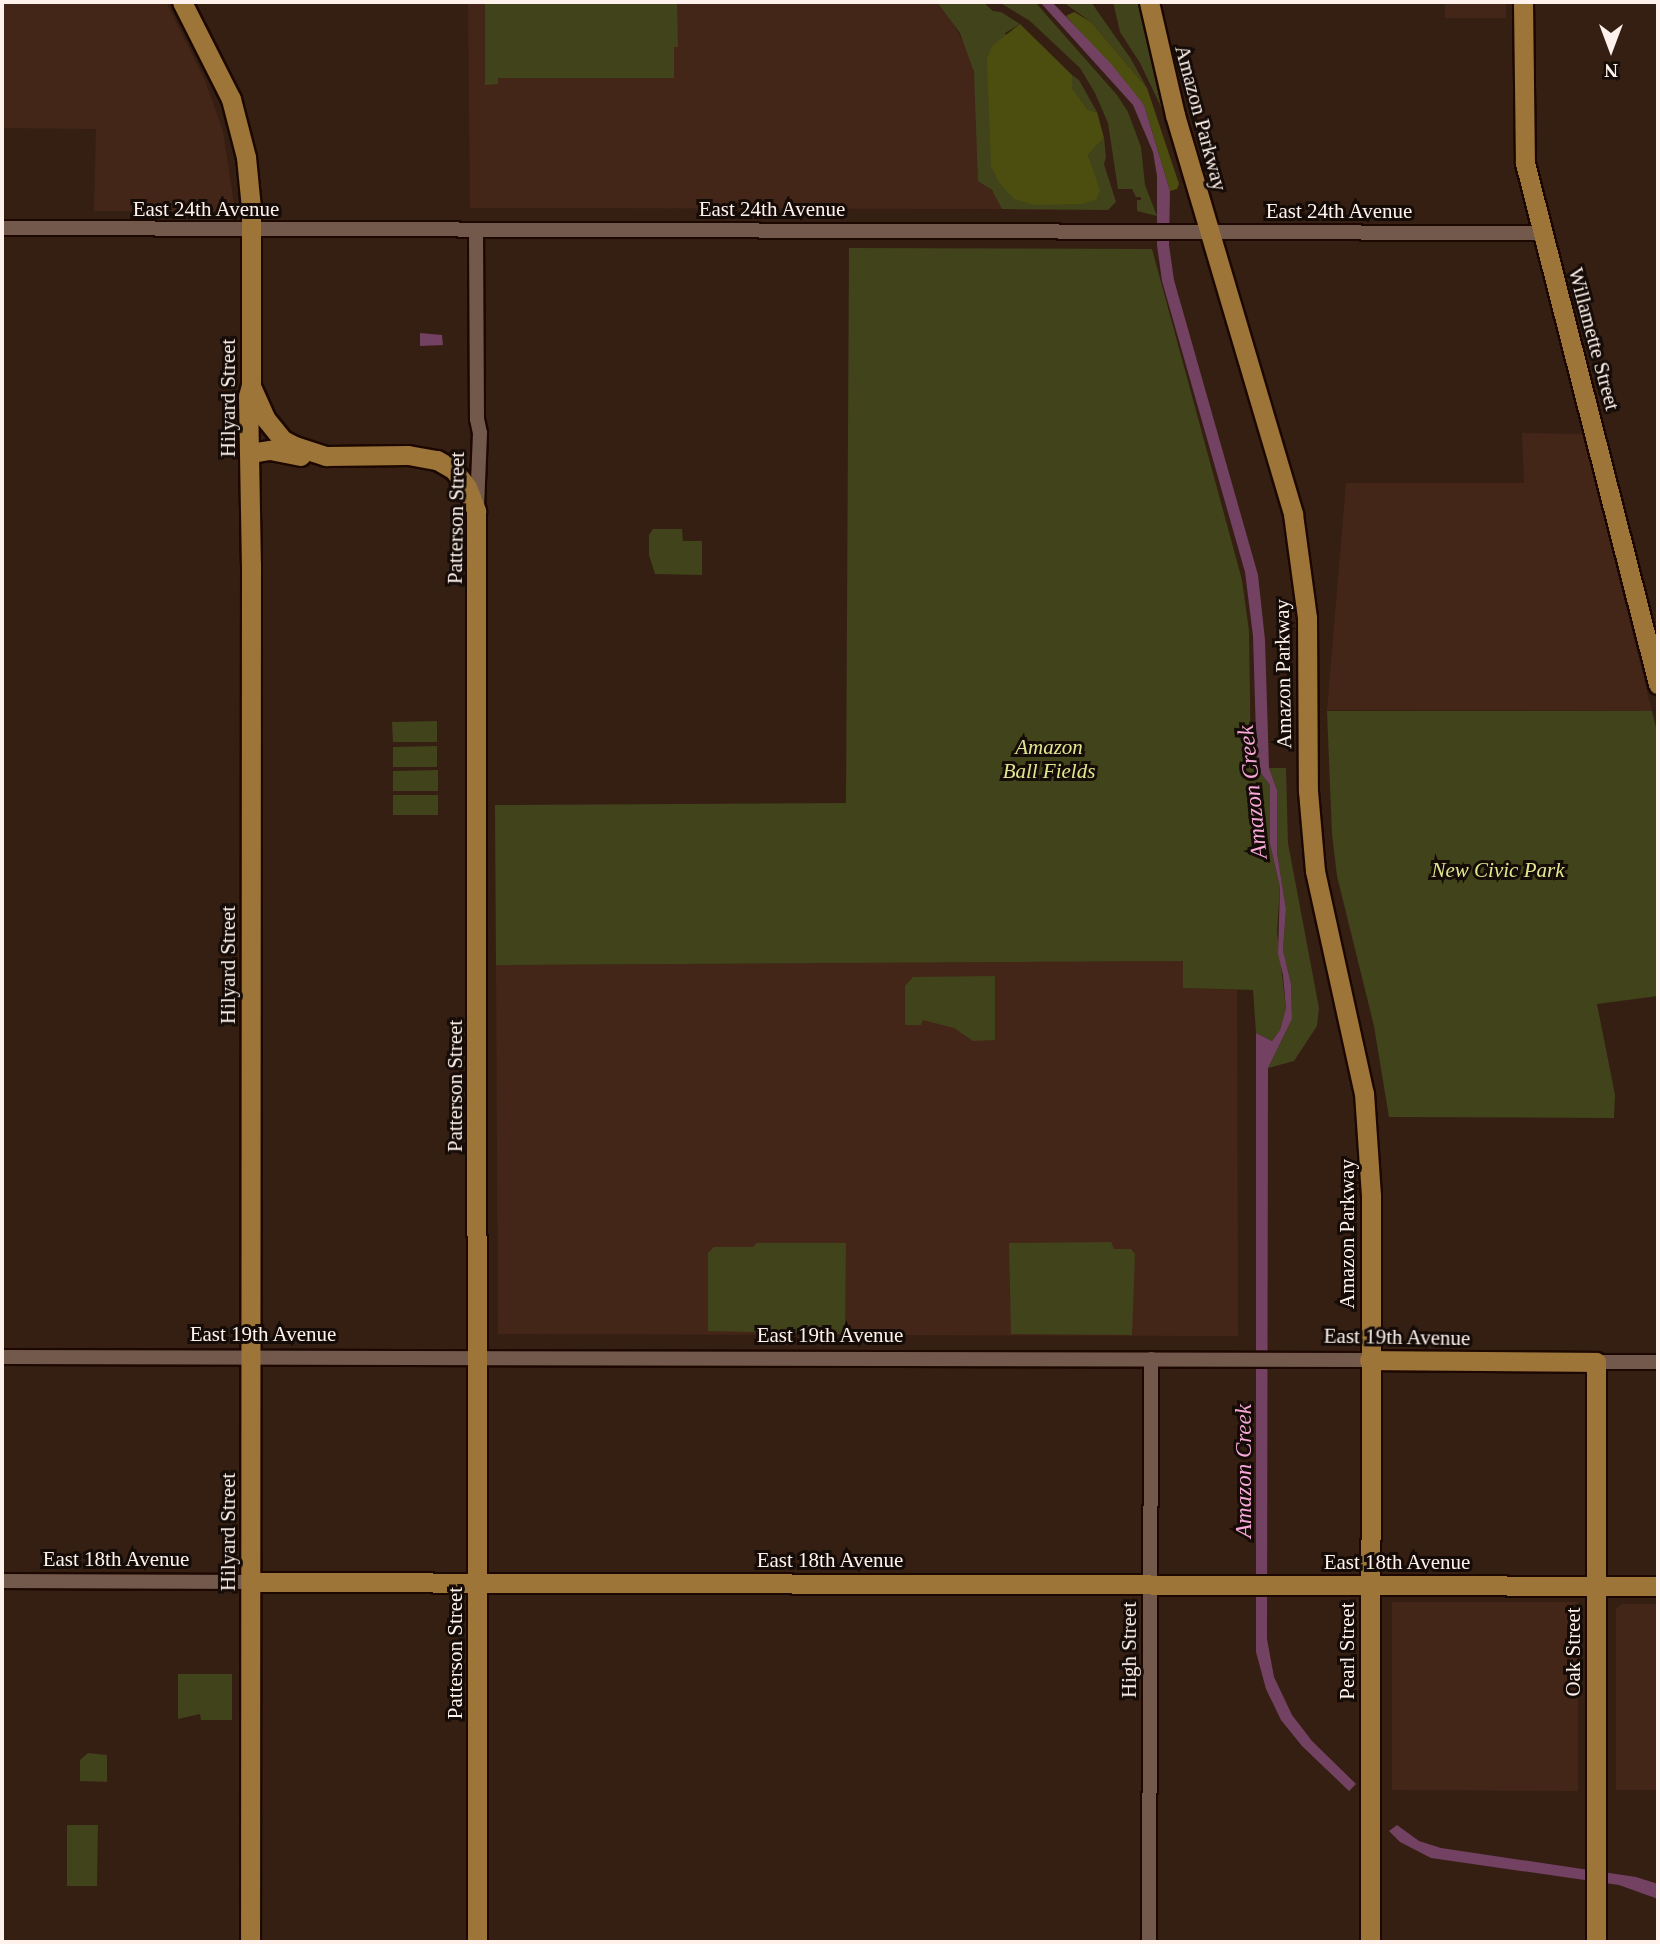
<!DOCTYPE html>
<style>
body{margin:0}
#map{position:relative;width:1660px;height:1944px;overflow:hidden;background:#351f13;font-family:"Times New Roman",serif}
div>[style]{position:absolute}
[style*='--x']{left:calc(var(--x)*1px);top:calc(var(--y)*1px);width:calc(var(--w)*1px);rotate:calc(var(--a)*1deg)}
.built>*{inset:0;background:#432618}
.green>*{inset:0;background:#41431b}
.forest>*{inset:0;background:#4c4e10}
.water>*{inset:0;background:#734161}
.roads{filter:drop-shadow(2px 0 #1c0801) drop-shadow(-2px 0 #1c0801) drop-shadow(0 2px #1c0801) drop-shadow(0 -2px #1c0801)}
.minor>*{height:14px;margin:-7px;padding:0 7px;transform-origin:7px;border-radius:7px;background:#73594c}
.major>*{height:19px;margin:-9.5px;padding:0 9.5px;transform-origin:9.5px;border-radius:9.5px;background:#9d7539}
span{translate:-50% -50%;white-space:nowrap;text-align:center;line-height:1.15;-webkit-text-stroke:6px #150b07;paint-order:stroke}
.street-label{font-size:21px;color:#fff2ec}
.park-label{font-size:21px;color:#e2e78f;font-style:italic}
.water-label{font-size:23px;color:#f8a9d9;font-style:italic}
.frame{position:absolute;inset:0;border:4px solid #fff2ec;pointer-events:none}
.north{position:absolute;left:1576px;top:14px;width:70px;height:70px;-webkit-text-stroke:5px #150b07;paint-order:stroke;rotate:180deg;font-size:19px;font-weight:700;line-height:28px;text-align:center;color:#fff2ec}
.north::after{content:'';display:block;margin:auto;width:24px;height:32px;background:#fff2ec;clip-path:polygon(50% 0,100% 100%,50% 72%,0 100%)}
</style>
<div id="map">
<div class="built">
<i style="clip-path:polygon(3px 2px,166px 2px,204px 78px,223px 131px,234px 204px,227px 211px,94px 211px,96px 129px,2px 128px)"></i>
<i style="clip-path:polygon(468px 2px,937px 2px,950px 17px,969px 53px,977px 87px,986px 185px,997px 196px,1002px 209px,470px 208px)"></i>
<i style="clip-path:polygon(1445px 2px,1506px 2px,1506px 18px,1445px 18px)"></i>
<i style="clip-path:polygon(1522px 433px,1583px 434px,1652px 711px,1327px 710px,1346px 483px,1524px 483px)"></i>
<i style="clip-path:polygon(1183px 961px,1184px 988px,1237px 990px,1238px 1336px,498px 1334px,496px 965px)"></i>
<i style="clip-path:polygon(1392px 1602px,1578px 1602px,1578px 1791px,1392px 1790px)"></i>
<i style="clip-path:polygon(1622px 1604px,1658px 1604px,1658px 1790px,1616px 1790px,1616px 1609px)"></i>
</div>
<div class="green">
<i style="clip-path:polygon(485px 2px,677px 2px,678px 47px,674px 47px,674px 78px,498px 78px,498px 84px,485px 85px)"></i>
<i style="clip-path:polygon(937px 2px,983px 2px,993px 11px,1001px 12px,1020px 24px,1005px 33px,1097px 199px,1099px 189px,1088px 155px,1104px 138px,1106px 157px,1104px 164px,1116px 202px,1108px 210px,1002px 209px,992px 190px,978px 181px,974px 72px,960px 33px)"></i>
<i style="clip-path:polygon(999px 2px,1035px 2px,1117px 95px,1128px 112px,1141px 147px,1145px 185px,1157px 216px,1137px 211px,1137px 200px,1141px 200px,1141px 197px,1136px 197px,1132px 189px,1118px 189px,1108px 123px,1095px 93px,1080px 68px,1030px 21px)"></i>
<i style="clip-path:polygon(1063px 2px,1091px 2px,1131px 59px,1147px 88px,1091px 22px)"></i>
<i style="clip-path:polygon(1113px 2px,1139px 2px,1164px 113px,1140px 63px,1120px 32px)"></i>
<i style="clip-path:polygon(1072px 75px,1079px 80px,1097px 112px,1088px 110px,1072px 88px)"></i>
<i style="clip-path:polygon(849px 248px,1152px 249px,1242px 580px,1249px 631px,1251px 767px,1257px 768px,1270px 785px,1270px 844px,1280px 887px,1277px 932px,1286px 1008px,1280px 1030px,1272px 1041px,1256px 1033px,1253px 990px,1183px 988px,1183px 961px,496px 965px,495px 805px,846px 803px)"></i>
<i style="clip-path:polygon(653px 529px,682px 529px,683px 541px,702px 541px,702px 575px,655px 574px,649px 555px,649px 535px)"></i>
<i style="clip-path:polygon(1327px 711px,1652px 711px,1658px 736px,1658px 996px,1597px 1004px,1615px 1095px,1614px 1118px,1389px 1117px,1374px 1026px,1337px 876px,1332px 834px)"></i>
<i style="clip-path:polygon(437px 721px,437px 742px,393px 742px,392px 722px)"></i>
<i style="clip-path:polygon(437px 746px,437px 767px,393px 767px,393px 747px)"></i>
<i style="clip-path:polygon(1269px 768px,1286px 768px,1288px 843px,1319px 1008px,1317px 1026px,1294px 1061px,1268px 1068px,1292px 1019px,1291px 984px,1283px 950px,1286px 909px,1277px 853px,1277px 790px)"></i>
<i style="clip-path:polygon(438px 770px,438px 791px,393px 791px,393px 771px)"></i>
<i style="clip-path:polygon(393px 795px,438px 795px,438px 815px,393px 815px)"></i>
<i style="clip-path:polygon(995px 976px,995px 1040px,973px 1041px,954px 1028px,923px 1020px,921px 1025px,905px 1025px,905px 986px,913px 977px)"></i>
<i style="clip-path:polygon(1111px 1242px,1114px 1249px,1131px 1249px,1135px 1254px,1132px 1335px,1011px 1334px,1009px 1243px)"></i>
<i style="clip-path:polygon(757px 1243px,846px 1243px,845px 1334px,708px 1331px,708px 1253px,714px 1247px,753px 1247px)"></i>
<i style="clip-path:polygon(178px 1674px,232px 1674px,232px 1720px,201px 1720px,200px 1714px,178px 1719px)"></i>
<i style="clip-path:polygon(88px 1753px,107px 1755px,107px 1782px,80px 1781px,80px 1760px)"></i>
<i style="clip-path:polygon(67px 1825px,98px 1825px,97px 1886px,67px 1886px)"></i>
</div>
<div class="forest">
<i style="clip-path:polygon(1074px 12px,1091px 22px,1147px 88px,1179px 184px,1177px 189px,1170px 191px,1144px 105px,1066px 16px)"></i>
<i style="clip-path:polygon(1020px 24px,1072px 75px,1072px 88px,1088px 110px,1097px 112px,1104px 138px,1088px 155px,1100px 190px,1097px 199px,1082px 204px,1034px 205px,1014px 199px,1000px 184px,991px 166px,987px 59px,992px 46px)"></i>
</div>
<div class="water">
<i style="clip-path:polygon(1040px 2px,1052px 2px,1112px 65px,1144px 105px,1170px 191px,1169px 245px,1174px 280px,1258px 575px,1265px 640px,1269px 768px,1277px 790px,1277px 853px,1286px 909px,1283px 950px,1291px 984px,1292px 1019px,1268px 1068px,1267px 1639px,1274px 1677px,1292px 1715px,1312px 1741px,1356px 1784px,1349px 1791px,1302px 1746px,1281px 1720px,1266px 1689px,1256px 1652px,1256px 1033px,1272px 1041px,1280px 1030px,1286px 1008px,1283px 975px,1278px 954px,1280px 887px,1270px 844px,1270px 785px,1257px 768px,1253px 636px,1245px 572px,1162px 281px,1157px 245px,1157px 176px,1153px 152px,1133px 105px)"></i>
<i style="clip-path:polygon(420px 333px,442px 335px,443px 345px,420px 346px)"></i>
<i style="clip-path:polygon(1397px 1825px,1419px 1841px,1441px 1848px,1636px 1877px,1658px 1884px,1658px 1899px,1619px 1885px,1431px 1858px,1400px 1842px,1389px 1831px)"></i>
</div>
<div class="roads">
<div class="minor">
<i style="--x:2;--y:228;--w:1541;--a:0.19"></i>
<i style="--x:476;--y:230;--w:189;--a:89.7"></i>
<i style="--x:477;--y:419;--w:14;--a:78"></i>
<i style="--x:480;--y:433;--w:76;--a:92.3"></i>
<i style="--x:2;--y:1357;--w:1367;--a:0.13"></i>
<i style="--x:1596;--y:1362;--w:62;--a:0"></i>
<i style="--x:2;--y:1581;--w:249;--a:0.2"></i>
<i style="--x:1149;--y:1942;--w:583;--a:-89.8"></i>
</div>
<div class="major">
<i style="--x:182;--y:2;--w:109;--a:63.2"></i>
<i style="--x:231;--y:99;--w:60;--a:75.5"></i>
<i style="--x:246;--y:157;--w:51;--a:84.4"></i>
<i style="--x:251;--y:208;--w:177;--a:90"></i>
<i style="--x:251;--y:385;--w:11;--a:105"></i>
<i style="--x:248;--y:396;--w:169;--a:89"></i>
<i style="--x:251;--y:565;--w:1377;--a:90.04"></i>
<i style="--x:1149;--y:2;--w:116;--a:77"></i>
<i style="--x:1175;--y:115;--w:416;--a:73.5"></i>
<i style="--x:1293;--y:514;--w:105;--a:82.3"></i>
<i style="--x:1307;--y:618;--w:173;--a:89.7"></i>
<i style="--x:1308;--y:791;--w:80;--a:85"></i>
<i style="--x:1315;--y:871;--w:227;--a:77.6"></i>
<i style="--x:1364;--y:1093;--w:103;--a:86.1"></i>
<i style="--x:1371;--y:1196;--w:746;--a:90.08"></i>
<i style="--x:1523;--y:2;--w:161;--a:89.3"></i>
<i style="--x:1525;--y:163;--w:538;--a:75.68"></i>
<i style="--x:251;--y:386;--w:35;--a:66"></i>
<i style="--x:265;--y:418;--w:28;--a:51"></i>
<i style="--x:283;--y:440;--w:13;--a:27"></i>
<i style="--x:295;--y:446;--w:33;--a:18"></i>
<i style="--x:326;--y:456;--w:82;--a:-0.7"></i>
<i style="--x:408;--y:455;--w:29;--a:10"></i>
<i style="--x:437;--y:460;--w:20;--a:30"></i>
<i style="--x:454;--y:470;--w:21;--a:53"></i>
<i style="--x:467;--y:487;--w:26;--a:69"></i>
<i style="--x:476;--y:511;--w:1431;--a:89.96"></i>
<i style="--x:250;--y:453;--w:20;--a:-9"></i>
<i style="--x:270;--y:450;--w:31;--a:11"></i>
<i style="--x:1369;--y:1360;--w:227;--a:0.5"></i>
<i style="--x:1596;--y:1362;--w:580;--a:90"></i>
<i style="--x:251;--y:1582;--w:1407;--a:0.16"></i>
</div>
</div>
<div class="street-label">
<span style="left:1201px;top:118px;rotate:75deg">Amazon Parkway</span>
<span style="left:206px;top:209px">East 24th Avenue</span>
<span style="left:772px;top:209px">East 24th Avenue</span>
<span style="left:1339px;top:211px">East 24th Avenue</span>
<span style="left:1594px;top:339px;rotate:75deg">Willamette Street</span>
<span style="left:228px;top:398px;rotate:-90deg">Hilyard Street</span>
<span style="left:456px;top:518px;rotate:-89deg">Patterson Street</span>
<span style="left:1283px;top:674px;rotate:-91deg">Amazon Parkway</span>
<span style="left:228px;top:965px;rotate:-90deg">Hilyard Street</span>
<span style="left:455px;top:1086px;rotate:-90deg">Patterson Street</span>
<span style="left:1347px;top:1234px;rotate:-90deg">Amazon Parkway</span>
<span style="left:263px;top:1334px">East 19th Avenue</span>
<span style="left:830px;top:1335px">East 19th Avenue</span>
<span style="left:1397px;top:1337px;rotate:1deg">East 19th Avenue</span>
<span style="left:228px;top:1532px;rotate:-90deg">Hilyard Street</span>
<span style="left:116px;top:1559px">East 18th Avenue</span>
<span style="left:830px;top:1560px">East 18th Avenue</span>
<span style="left:1397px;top:1562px">East 18th Avenue</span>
<span style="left:1129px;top:1650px;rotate:-90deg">High Street</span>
<span style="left:1347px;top:1651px;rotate:-90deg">Pearl Street</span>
<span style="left:1573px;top:1652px;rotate:-90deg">Oak Street</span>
<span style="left:455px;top:1653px;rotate:-90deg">Patterson Street</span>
</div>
<div class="park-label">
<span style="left:1049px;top:759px">Amazon<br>Ball Fields</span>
<span style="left:1498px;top:870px">New Civic Park</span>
</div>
<div class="water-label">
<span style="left:1253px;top:792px;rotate:-96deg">Amazon Creek</span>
<span style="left:1244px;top:1471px;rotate:-90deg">Amazon Creek</span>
</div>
<div class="frame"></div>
<div class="north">N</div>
</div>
